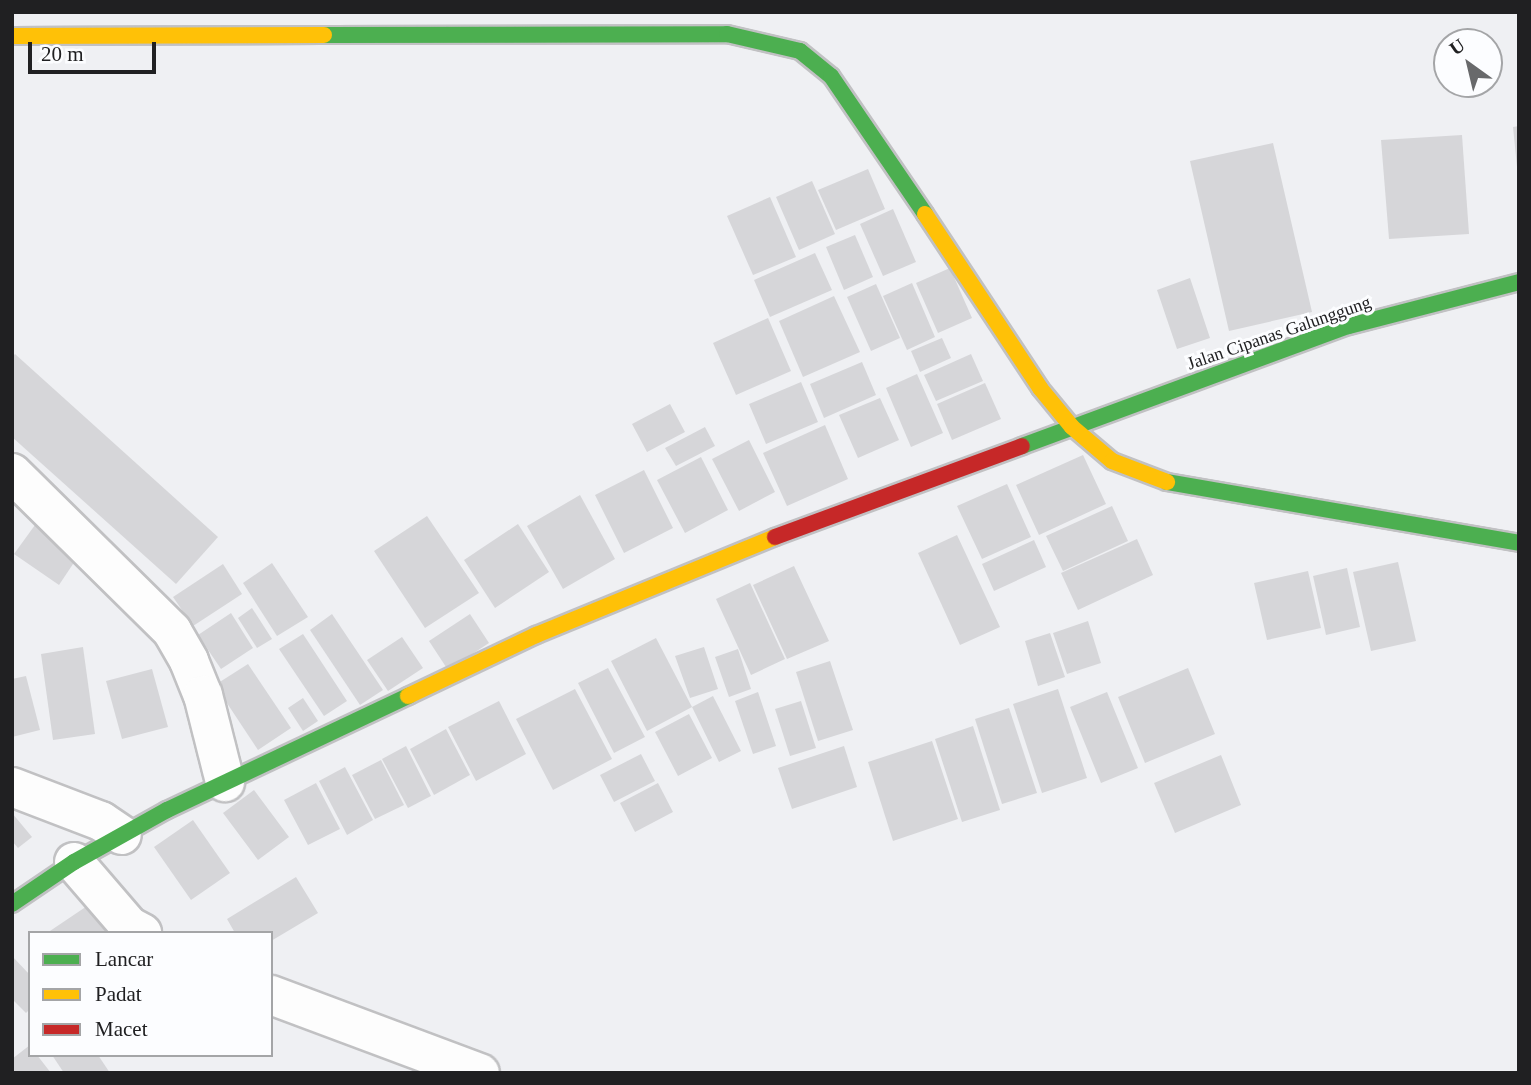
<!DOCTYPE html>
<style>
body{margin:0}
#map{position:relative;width:1531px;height:1085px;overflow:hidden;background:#eff0f3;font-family:Georgia,serif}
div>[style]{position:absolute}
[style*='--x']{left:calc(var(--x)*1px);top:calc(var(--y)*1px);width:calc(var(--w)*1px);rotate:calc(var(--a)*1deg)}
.building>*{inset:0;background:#d6d6d9}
.roads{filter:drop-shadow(2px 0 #c1c1c3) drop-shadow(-2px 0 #c1c1c3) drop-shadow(0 2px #c1c1c3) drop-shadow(0 -2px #c1c1c3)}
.street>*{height:38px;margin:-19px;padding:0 19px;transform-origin:19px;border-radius:19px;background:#fdfdfd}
.fast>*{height:16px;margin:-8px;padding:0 8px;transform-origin:8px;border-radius:8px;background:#4caf50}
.slow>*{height:16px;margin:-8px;padding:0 8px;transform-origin:8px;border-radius:8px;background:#ffc107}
.jam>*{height:16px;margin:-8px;padding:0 8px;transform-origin:8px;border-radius:8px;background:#c62828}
span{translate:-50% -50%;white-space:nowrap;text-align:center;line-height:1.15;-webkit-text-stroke:6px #fcfdff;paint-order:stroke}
.street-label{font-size:18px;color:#202022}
.frame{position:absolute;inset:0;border:14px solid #202022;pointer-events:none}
.legend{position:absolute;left:28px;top:931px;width:245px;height:126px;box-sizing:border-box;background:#fcfdff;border:2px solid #a4a5a7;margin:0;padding:9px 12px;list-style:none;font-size:21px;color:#202022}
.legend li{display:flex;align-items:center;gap:14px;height:35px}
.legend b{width:35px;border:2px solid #a4a5a7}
.north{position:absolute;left:1433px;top:28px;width:70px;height:70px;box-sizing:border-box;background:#fcfdff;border:2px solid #a4a5a7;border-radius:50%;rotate:326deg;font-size:19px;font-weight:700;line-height:28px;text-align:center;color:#202022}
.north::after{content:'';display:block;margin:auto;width:24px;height:32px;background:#68696b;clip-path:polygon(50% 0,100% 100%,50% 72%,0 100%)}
.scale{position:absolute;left:28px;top:42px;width:128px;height:32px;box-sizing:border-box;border:4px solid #202022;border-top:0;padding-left:9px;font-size:21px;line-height:24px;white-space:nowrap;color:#202022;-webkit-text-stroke:5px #fcfdff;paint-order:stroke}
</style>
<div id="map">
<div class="building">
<i style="clip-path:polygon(1519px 126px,1519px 166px,1517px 167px,1513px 127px)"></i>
<i style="clip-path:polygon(1462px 135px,1469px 234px,1389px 239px,1381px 140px)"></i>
<i style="clip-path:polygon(1273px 143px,1312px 312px,1229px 331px,1190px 161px)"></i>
<i style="clip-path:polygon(868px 169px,885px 209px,836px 230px,818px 190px)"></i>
<i style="clip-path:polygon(812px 181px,835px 234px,799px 250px,776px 197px)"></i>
<i style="clip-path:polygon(770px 197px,796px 257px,753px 275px,727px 216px)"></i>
<i style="clip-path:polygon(893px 209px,916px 262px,883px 276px,860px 224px)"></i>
<i style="clip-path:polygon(855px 235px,873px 277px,844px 290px,826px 247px)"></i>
<i style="clip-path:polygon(815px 253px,832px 290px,770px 317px,754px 280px)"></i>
<i style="clip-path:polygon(950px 268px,972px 318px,938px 333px,916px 283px)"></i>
<i style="clip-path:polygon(1190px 278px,1210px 338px,1177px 349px,1157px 290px)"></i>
<i style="clip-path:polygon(912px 283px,935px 337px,907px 350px,883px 296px)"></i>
<i style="clip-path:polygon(876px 284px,900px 338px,871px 351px,847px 297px)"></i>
<i style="clip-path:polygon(834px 296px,860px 352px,803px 377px,779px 321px)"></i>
<i style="clip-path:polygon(768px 318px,791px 371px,736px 395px,713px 343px)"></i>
<i style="clip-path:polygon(942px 338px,951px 358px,920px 372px,911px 351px)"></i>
<i style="clip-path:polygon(15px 354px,218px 537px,176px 584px,12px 437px,12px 357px)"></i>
<i style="clip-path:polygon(971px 354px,983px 381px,936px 401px,924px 375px)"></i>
<i style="clip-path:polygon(862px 362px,876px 395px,824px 418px,810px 384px)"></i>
<i style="clip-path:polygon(917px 374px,943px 433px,911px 447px,886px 388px)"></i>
<i style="clip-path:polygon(801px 382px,818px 422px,766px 444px,749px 404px)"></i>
<i style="clip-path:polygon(985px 383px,1001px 419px,952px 440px,937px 404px)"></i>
<i style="clip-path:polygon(880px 398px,899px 440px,858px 458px,839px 415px)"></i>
<i style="clip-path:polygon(670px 404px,685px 432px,647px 452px,632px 424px)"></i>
<i style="clip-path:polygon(825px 425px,848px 479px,787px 506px,763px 453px)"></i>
<i style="clip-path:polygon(705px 427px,715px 446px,676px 466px,665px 448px)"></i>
<i style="clip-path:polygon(749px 440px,775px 492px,739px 511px,712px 459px)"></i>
<i style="clip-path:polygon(1083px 455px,1106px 504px,1039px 535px,1016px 485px)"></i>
<i style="clip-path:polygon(701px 457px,728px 510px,685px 533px,657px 480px)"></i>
<i style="clip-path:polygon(644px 470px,673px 528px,624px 553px,595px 495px)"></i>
<i style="clip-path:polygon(1007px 484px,1031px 537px,982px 559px,957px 506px)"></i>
<i style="clip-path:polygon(580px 495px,615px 559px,563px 589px,527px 526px)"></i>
<i style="clip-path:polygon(1112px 506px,1128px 541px,1063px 571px,1046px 536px)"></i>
<i style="clip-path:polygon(427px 516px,479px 593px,425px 628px,374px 551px)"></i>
<i style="clip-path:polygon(518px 524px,549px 572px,495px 608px,464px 560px)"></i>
<i style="clip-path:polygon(35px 525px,79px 555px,59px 585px,14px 554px)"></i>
<i style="clip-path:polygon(957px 535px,1000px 627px,960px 645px,918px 553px)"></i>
<i style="clip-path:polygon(1137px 539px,1153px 575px,1078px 610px,1061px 573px)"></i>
<i style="clip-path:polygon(1034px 540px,1046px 567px,994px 591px,982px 564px)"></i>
<i style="clip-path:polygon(1398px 562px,1416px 641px,1371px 651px,1353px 572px)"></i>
<i style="clip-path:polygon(272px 563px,308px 617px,277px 636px,243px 583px)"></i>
<i style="clip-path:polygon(223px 564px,242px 594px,193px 626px,173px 597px)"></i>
<i style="clip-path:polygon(794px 566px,829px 641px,787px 659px,753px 585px)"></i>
<i style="clip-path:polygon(1347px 568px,1360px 627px,1326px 635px,1313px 576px)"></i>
<i style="clip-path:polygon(1308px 571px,1321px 628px,1267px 640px,1254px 583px)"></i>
<i style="clip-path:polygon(750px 583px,785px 659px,751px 675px,716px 599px)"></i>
<i style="clip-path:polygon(252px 608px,272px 639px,257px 648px,238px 618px)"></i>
<i style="clip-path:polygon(231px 613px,253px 648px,221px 669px,198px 635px)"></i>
<i style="clip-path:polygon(332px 614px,383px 690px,360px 705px,310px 630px)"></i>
<i style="clip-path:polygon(470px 614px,489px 643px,448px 670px,429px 641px)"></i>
<i style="clip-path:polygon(1088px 621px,1101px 663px,1067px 674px,1053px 633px)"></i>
<i style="clip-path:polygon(1050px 633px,1065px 677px,1038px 686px,1025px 641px)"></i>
<i style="clip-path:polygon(303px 634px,347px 701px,324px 716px,279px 649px)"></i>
<i style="clip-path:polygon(402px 637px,423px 668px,388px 691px,367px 660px)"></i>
<i style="clip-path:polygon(656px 638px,692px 707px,647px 731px,611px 661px)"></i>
<i style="clip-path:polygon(83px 647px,95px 734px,53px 740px,41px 654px)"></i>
<i style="clip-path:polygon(704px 647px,718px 689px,690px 698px,675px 656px)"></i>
<i style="clip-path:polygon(738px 649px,751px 689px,729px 697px,715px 657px)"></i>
<i style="clip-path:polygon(830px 661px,853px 730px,818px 741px,796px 672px)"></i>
<i style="clip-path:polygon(248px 664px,291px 728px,258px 750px,215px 685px)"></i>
<i style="clip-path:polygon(608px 668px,645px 737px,614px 753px,578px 683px)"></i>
<i style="clip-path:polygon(1188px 668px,1215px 734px,1145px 763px,1118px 697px)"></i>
<i style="clip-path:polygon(152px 669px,168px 727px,122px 739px,106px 681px)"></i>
<i style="clip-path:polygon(26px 676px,40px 730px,12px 737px,12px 679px)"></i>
<i style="clip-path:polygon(575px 689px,612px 759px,553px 790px,516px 719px)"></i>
<i style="clip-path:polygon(1058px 689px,1087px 778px,1042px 793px,1013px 704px)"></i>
<i style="clip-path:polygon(758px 692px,776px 746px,753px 754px,735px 701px)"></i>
<i style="clip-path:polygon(1107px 692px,1138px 768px,1101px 783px,1070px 707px)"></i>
<i style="clip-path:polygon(713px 696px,741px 751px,719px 762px,692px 707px)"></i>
<i style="clip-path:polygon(303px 698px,318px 721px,303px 731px,288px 708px)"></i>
<i style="clip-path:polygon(499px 701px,526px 754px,476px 781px,448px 727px)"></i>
<i style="clip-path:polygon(801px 701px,816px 748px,790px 756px,775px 709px)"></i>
<i style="clip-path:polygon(1009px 708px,1037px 793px,1002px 804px,975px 719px)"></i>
<i style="clip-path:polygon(689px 714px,712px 758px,678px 776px,655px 732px)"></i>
<i style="clip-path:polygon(973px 726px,1000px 810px,962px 822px,935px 739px)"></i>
<i style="clip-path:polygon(446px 729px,470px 775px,434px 795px,410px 749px)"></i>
<i style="clip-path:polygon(932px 741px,958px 819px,893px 841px,868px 762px)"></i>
<i style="clip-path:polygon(406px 746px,431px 796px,408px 808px,382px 759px)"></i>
<i style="clip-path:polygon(844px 746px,857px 787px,792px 809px,778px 768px)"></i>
<i style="clip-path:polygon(641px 754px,655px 781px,614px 802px,600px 775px)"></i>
<i style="clip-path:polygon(1221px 755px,1241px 805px,1175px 833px,1154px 783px)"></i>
<i style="clip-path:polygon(381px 760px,404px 805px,375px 819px,352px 775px)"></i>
<i style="clip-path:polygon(345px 767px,373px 820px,347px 835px,319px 781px)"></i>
<i style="clip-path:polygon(316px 783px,340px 829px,308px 845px,284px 800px)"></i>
<i style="clip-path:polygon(658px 783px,673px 812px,635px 832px,620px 803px)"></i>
<i style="clip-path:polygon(254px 790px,289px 837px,258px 860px,223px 813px)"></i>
<i style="clip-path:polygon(12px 813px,32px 837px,18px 848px,12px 841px)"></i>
<i style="clip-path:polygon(193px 820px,230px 873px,191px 900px,154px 847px)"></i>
<i style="clip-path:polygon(296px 877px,318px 913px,271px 941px,271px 933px,235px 933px,227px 919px)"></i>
<i style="clip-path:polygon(93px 902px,114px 933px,47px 933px)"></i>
<i style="clip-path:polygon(12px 956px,30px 975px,30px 1009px,26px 1013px,12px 999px)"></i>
<i style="clip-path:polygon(30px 1045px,30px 1055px,37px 1055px,51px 1073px,12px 1073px,12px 1059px)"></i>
<i style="clip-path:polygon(52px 1055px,98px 1055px,110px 1073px,64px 1073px)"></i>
</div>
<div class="roads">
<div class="street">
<i style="--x:12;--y:473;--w:225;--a:44.6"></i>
<i style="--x:172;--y:631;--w:34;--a:60"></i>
<i style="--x:189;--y:661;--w:37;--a:68"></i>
<i style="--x:203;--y:695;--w:90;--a:75.8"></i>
<i style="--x:12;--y:787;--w:95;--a:20.9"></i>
<i style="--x:101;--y:821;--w:25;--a:34"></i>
<i style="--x:74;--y:862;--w:84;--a:49.3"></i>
<i style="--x:129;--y:926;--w:15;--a:28"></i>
<i style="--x:271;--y:995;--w:223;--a:20.5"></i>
</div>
<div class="fast">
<i style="--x:324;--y:35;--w:403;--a:-0.1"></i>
<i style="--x:727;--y:34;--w:75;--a:13.1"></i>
<i style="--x:800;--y:51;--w:40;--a:39"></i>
<i style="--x:831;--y:76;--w:167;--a:55.7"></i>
<i style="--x:1022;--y:446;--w:348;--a:-20.2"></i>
<i style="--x:1349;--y:326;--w:176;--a:-14.5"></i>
<i style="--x:1167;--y:482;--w:357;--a:9.8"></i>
<i style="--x:12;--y:904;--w:75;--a:-34.1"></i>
<i style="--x:74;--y:862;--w:107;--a:-29.2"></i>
<i style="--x:167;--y:810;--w:267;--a:-25.3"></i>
</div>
<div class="slow">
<i style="--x:12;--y:36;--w:312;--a:-0.2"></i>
<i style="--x:925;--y:214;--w:209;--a:56.5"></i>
<i style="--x:1040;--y:388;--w:50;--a:50.6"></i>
<i style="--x:1072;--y:427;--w:52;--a:40.4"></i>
<i style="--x:1112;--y:461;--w:59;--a:20.9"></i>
<i style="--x:408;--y:696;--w:142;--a:-25.5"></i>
<i style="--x:536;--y:635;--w:258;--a:-22.3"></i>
</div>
<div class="jam">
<i style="--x:775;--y:537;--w:263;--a:-20.2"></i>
</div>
</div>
<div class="street-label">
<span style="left:1279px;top:333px;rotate:-19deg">Jalan Cipanas Galunggung</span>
</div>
<div class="frame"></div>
<ul class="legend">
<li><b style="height:9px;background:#4caf50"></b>Lancar</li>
<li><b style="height:9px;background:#ffc107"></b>Padat</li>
<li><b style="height:9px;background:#c62828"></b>Macet</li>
</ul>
<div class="north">U</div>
<div class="scale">20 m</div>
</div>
